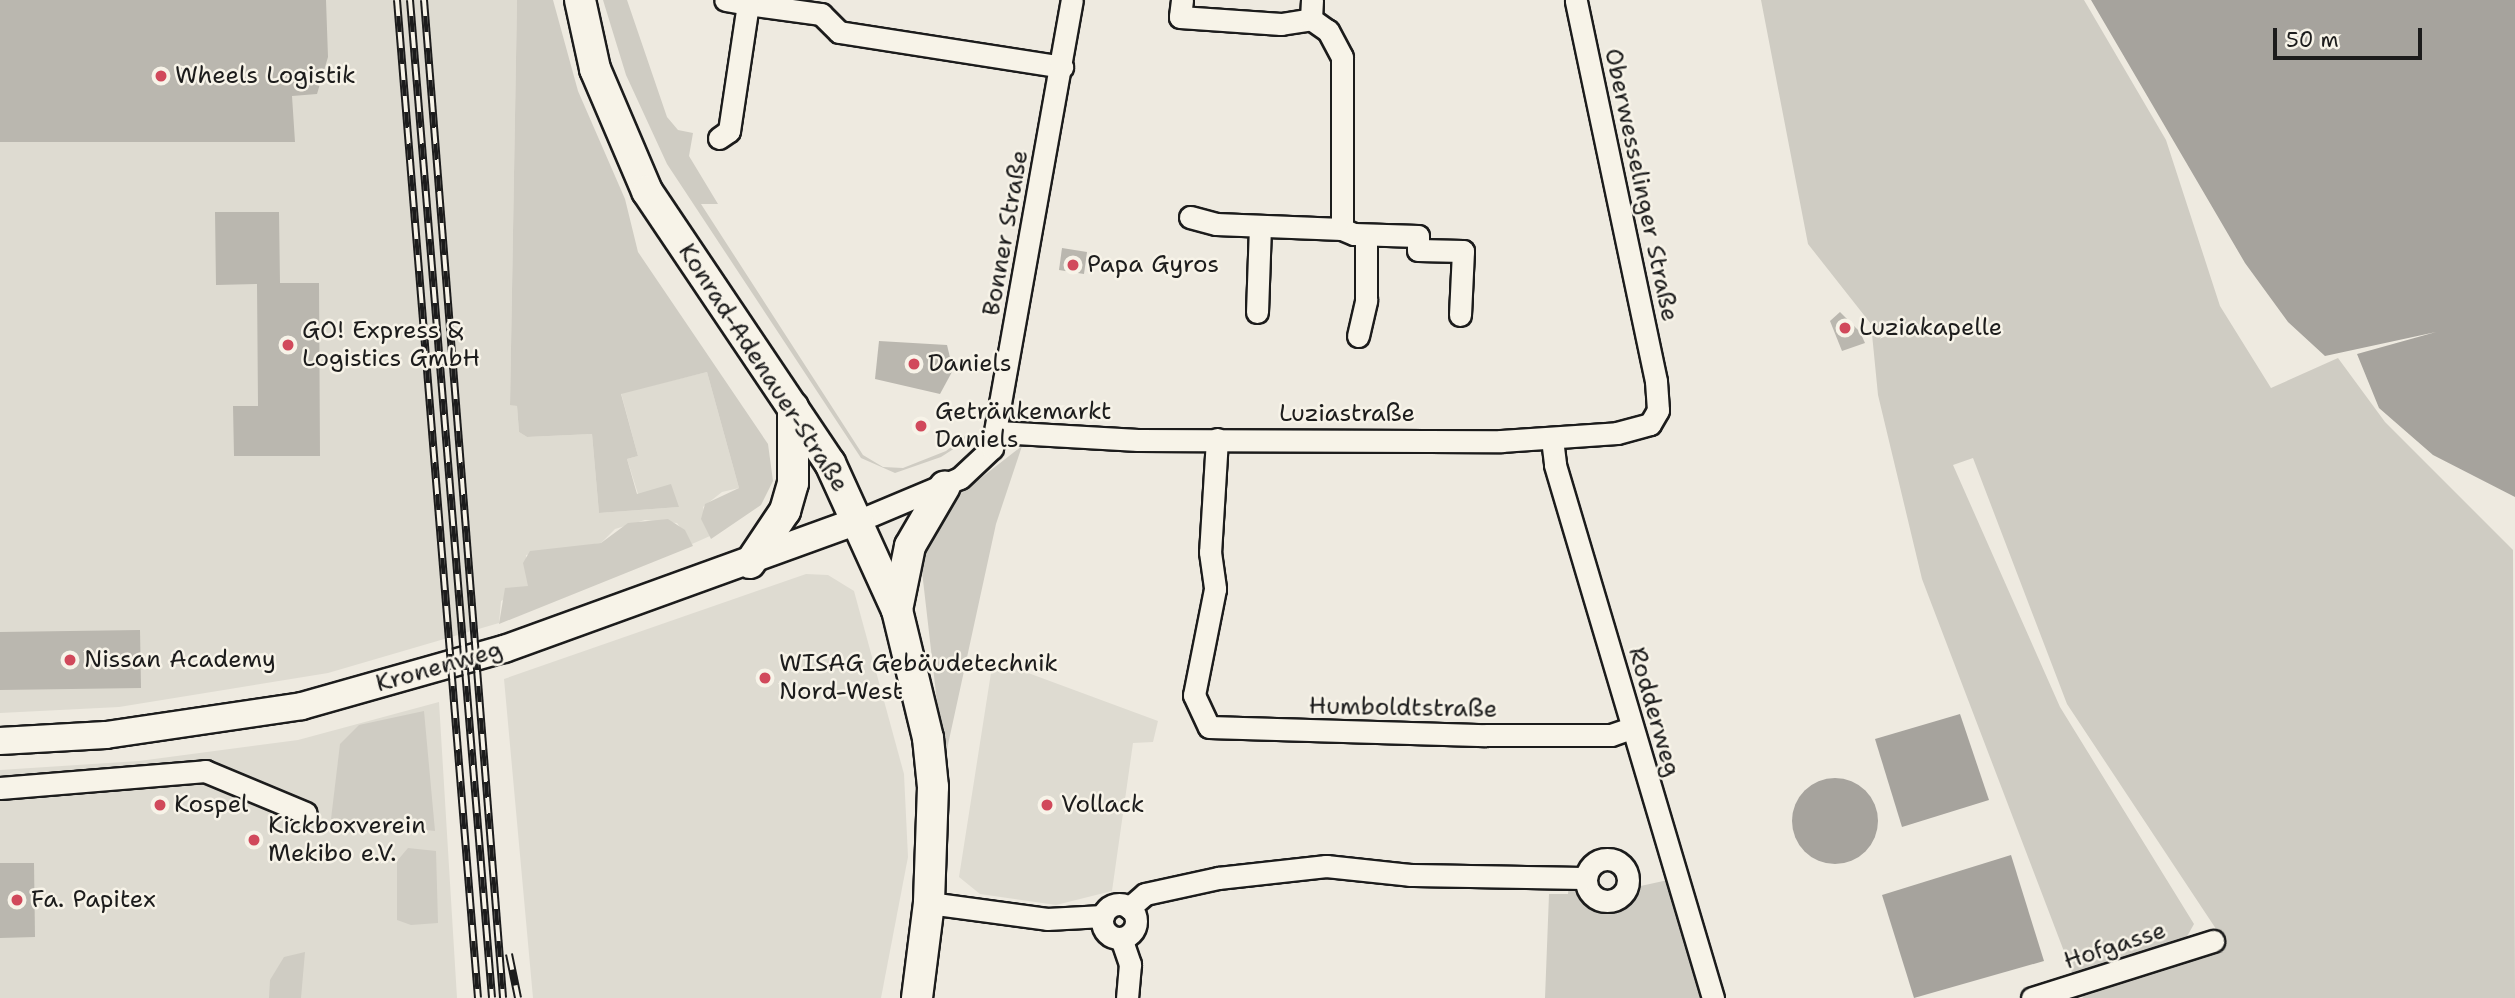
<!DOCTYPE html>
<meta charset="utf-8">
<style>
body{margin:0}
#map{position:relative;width:2515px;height:998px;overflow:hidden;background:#eeeae0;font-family:"Shantell Sans",sans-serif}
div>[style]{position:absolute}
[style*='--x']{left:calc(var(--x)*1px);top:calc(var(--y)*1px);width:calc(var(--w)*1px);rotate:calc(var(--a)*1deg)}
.built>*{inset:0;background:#dedbd1}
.green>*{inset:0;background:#cfccc3}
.water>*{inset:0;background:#a6a39d}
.round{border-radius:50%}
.building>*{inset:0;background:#bab7af}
.roads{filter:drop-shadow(2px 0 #1c1c1c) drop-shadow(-2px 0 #1c1c1c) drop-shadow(0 2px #1c1c1c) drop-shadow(0 -2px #1c1c1c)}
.minor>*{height:21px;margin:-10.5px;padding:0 10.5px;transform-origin:10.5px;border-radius:10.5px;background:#f7f3e8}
.minor>.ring{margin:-10.5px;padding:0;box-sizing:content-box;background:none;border:21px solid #f7f3e8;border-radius:50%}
.tertiary>*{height:26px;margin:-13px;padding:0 13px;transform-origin:13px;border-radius:13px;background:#f7f3e8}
.secondary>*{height:30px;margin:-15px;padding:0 15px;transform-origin:15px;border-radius:15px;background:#f7f3e8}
.rail>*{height:8px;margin-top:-4px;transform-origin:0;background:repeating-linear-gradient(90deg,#f7f3e8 0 16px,#1c1c1c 0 32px);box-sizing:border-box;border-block:2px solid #1c1c1c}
.dots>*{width:19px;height:19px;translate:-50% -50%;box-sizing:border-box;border:4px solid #f7f3e8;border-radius:50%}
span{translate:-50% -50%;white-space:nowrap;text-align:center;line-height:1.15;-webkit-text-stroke:5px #f7f3e8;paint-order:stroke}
.poi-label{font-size:24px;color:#1c1c1c}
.left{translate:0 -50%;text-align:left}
.street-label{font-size:24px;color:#1c1c1c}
.scale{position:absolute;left:2273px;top:28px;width:149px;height:32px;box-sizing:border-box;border:4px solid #1c1c1c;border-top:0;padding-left:9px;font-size:21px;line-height:24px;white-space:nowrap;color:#1c1c1c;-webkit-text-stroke:5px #f7f3e8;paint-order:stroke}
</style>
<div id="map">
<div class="built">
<i style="clip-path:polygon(0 0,517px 0,510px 404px,517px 406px,519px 432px,527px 437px,592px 434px,599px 513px,679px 507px,638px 494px,627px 459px,638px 456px,621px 393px,707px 372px,739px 488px,722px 492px,703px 507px,710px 536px,692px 544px,677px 523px,645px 520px,615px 529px,601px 543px,526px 555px,529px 587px,501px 601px,499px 623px,328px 673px,119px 707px,0 713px)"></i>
<i style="clip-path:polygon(806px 574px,828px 575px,854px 591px,904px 774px,908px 857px,881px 998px,533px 998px,504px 679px)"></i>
<i style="clip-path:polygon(993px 660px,1158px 721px,1153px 742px,1133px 743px,1112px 891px,1056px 905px,980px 894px,959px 877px)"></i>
<i style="clip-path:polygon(439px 702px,457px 998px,0 998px,0 770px,139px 761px,298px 740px)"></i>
</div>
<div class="green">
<i style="clip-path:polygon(517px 0,553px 0,578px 91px,625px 199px,638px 252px,768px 444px,773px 481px,761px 505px,711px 539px,701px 519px,705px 504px,739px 488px,707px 372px,621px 394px,638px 456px,627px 459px,637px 494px,671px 484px,679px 507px,599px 513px,592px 434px,527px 437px,519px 432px,517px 406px,510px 405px)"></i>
<i style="clip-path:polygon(603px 0,627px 0,667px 117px,678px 130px,693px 133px,689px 156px,718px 204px,701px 204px,863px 455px,883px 467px,903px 468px,946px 451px,969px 433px,966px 441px,941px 457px,895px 473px,861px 458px,667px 164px,626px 75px)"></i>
<i style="clip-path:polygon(1761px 0,2084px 0,2166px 140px,2220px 306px,2271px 388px,2338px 358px,2385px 422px,2513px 550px,2515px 998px,2083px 998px,2079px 990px,2222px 938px,2067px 704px,1973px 458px,1953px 465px,2060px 707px,2194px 924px,2185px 940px,2073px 975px,1922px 579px,1878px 395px,1871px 324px,1808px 244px)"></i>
<i style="clip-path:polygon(1022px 446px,996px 524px,944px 763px,920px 554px,954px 499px)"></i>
<i style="clip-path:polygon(668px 519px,685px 530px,693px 546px,499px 624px,505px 588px,528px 586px,523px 563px,530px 551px,601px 543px,628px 523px)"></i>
<i style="clip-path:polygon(424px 711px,435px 831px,331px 819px,340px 744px,359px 725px)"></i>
<i style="clip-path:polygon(408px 848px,436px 851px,438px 923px,411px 925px,397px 920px,397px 861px)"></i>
<i style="clip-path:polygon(1668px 880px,1705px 998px,1545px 998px,1549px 894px,1568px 894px,1569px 882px,1589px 905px,1611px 909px,1624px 904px,1636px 887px)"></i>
<i style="clip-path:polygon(305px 952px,301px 998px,269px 998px,270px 980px,284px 957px)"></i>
</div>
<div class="water">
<i style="clip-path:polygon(2091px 0,2515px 0,2515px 497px,2433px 455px,2379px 408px,2357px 354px,2436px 332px,2325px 356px,2288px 322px,2245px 263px)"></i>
<i style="clip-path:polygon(1960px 714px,1989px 800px,1902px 827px,1875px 739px)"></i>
<i class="round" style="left:1792px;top:778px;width:86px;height:86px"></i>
<i style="clip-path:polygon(2011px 855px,2044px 961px,1914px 998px,1882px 895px)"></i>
</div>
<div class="building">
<i style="clip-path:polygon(0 0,326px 0,328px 57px,317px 94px,292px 96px,295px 142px,0 142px)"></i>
<i style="clip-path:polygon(215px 212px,279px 212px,280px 283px,319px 283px,320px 456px,234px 456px,233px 406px,258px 406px,257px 284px,216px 285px)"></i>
<i style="clip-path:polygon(1062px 248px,1087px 252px,1084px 274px,1059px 270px)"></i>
<i style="clip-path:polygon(1840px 312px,1860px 332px,1865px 343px,1842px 351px,1830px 321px)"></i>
<i style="clip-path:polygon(879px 341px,947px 345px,953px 370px,940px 394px,875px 379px)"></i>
<i style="clip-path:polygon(140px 630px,141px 688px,0 690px,0 632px)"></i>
<i style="clip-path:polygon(0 863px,34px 863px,35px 937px,0 938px)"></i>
</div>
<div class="roads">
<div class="minor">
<i style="--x:1182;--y:0;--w:17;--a:97"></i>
<i style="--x:1180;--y:17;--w:101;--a:4"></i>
<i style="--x:1281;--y:24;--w:30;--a:-9"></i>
<i style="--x:748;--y:4;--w:74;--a:7.8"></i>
<i style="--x:821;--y:14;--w:25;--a:45"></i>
<i style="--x:839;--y:32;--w:226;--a:8.9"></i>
<i style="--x:719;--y:138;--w:12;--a:-35"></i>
<i style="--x:729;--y:131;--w:128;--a:-81.5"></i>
<i style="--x:748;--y:4;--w:23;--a:-170"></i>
<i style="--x:1190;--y:217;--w:27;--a:15"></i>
<i style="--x:1216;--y:224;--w:126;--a:2.3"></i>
<i style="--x:1342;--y:229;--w:172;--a:-90"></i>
<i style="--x:1342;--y:57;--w:30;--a:-118"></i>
<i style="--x:1328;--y:31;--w:21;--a:-145"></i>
<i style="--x:1311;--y:19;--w:19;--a:-87"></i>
<i style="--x:1342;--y:229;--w:13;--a:23"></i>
<i style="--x:1354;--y:234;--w:64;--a:1.8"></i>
<i style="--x:1418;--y:236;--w:14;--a:90"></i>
<i style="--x:1418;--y:250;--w:45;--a:1.3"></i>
<i style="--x:1463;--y:251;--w:64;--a:92.7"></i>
<i style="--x:1257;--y:312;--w:85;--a:-88"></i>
<i style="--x:1358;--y:336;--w:37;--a:-77"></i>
<i style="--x:1366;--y:300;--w:65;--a:-90"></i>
<i style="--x:998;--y:432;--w:140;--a:3.3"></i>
<i style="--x:1138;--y:440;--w:363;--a:0.2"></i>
<i style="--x:1501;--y:441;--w:116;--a:-3.9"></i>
<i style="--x:1617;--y:433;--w:34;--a:-15"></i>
<i style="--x:1650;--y:424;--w:16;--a:-60"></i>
<i style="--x:1658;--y:410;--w:29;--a:-94"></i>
<i style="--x:1656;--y:381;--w:389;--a:-101.9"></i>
<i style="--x:1217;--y:439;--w:113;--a:93.5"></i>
<i style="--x:1210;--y:552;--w:37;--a:82"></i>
<i style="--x:1215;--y:589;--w:108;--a:101.2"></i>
<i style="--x:1194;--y:695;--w:35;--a:65"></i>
<i style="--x:1209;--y:727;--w:277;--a:1.7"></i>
<i style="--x:1486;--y:735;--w:125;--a:0"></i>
<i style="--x:1611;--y:735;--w:21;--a:-19"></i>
<i style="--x:1552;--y:439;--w:26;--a:83"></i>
<i style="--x:1555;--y:465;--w:556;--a:73.49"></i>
<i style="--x:860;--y:520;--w:108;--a:-22.8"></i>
<i style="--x:960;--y:478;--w:44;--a:-43.2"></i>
<i style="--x:992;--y:448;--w:455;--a:-79.9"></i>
<i style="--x:0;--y:788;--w:206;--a:-4.7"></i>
<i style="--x:205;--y:771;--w:109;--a:22.6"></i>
<i class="ring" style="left:1586px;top:859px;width:21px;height:21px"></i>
<i style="--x:929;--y:903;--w:119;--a:7.7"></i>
<i style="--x:1047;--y:919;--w:56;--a:-3.1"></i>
<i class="ring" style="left:1102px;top:904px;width:13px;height:13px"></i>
<i style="--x:1129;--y:908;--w:21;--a:-41"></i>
<i style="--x:1145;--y:894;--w:75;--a:-12.4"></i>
<i style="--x:1218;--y:878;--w:109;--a:-6.3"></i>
<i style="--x:1326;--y:866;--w:84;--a:6.1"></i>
<i style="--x:1410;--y:875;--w:176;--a:1"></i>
<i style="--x:1121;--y:938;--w:28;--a:71"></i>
<i style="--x:1130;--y:964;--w:34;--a:95"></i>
<i style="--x:2032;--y:998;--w:190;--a:-17.5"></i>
</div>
<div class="tertiary">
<i style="--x:0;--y:741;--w:106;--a:-3.2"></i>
<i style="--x:106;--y:735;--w:198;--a:-8.4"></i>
<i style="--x:302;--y:706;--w:210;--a:-15.8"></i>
<i style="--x:504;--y:649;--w:379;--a:-19.9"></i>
</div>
<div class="secondary">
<i style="--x:580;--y:0;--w:71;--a:77.7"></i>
<i style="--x:595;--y:69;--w:133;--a:66.9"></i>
<i style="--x:647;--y:191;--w:328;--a:56.1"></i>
<i style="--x:830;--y:463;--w:162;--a:65.5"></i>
<i style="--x:897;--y:610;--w:132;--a:76.4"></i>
<i style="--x:928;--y:738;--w:49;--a:84.2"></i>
<i style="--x:933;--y:787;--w:116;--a:92"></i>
<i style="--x:929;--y:903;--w:96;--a:97.2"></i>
<i style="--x:750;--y:563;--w:63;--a:-56.1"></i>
<i style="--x:785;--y:511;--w:29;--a:-74"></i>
<i style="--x:793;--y:483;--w:76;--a:-90"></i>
<i style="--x:897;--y:610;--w:65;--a:-78.5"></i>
<i style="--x:910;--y:546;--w:69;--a:-59.7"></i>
</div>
</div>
<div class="rail">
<i style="--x:397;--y:0;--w:1001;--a:85.36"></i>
<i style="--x:410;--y:0;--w:1001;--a:85.3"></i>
<i style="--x:424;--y:0;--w:1001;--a:85.47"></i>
<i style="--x:509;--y:954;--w:45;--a:78.4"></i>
</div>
<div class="dots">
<i style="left:161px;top:76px;background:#d1495b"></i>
<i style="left:1073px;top:265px;background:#d1495b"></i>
<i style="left:1845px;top:328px;background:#d1495b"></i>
<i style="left:288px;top:345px;background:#d1495b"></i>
<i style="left:914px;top:364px;background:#d1495b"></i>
<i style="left:921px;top:426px;background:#d1495b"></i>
<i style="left:70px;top:660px;background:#d1495b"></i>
<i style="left:765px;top:678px;background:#d1495b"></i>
<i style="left:160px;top:805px;background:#d1495b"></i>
<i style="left:1047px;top:805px;background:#d1495b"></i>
<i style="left:254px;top:840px;background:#d1495b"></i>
<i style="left:17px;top:900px;background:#d1495b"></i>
</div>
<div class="poi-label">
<span class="left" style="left:175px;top:76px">Wheels Logistik</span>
<span class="left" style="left:1087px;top:265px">Papa Gyros</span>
<span class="left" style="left:1859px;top:328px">Luziakapelle</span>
<span class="left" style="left:302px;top:345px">GO! Express &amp;<br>Logistics GmbH</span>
<span class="left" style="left:928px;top:364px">Daniels</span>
<span class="left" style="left:935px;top:426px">Getränkemarkt<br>Daniels</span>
<span class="left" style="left:84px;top:660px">Nissan Academy</span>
<span class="left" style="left:779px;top:678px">WISAG Gebäudetechnik<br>Nord-West</span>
<span class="left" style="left:174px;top:805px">Kospel</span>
<span class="left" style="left:1061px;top:805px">Vollack</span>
<span class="left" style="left:268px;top:840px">Kickboxverein<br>Mekibo e.V.</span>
<span class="left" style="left:31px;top:900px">Fa. Papitex</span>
</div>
<div class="street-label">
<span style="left:1641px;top:185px;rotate:78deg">Oberwesselinger Straße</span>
<span style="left:1006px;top:233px;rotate:-80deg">Bonner Straße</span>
<span style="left:763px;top:368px;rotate:57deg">Konrad-Adenauer-Straße</span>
<span style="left:1347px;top:414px">Luziastraße</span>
<span style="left:439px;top:667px;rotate:-16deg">Kronenweg</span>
<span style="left:1403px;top:708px;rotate:1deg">Humboldtstraße</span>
<span style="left:1654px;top:712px;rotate:74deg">Rodderweg</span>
<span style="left:2115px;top:946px;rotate:-18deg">Hofgasse</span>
</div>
<div class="scale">50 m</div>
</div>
